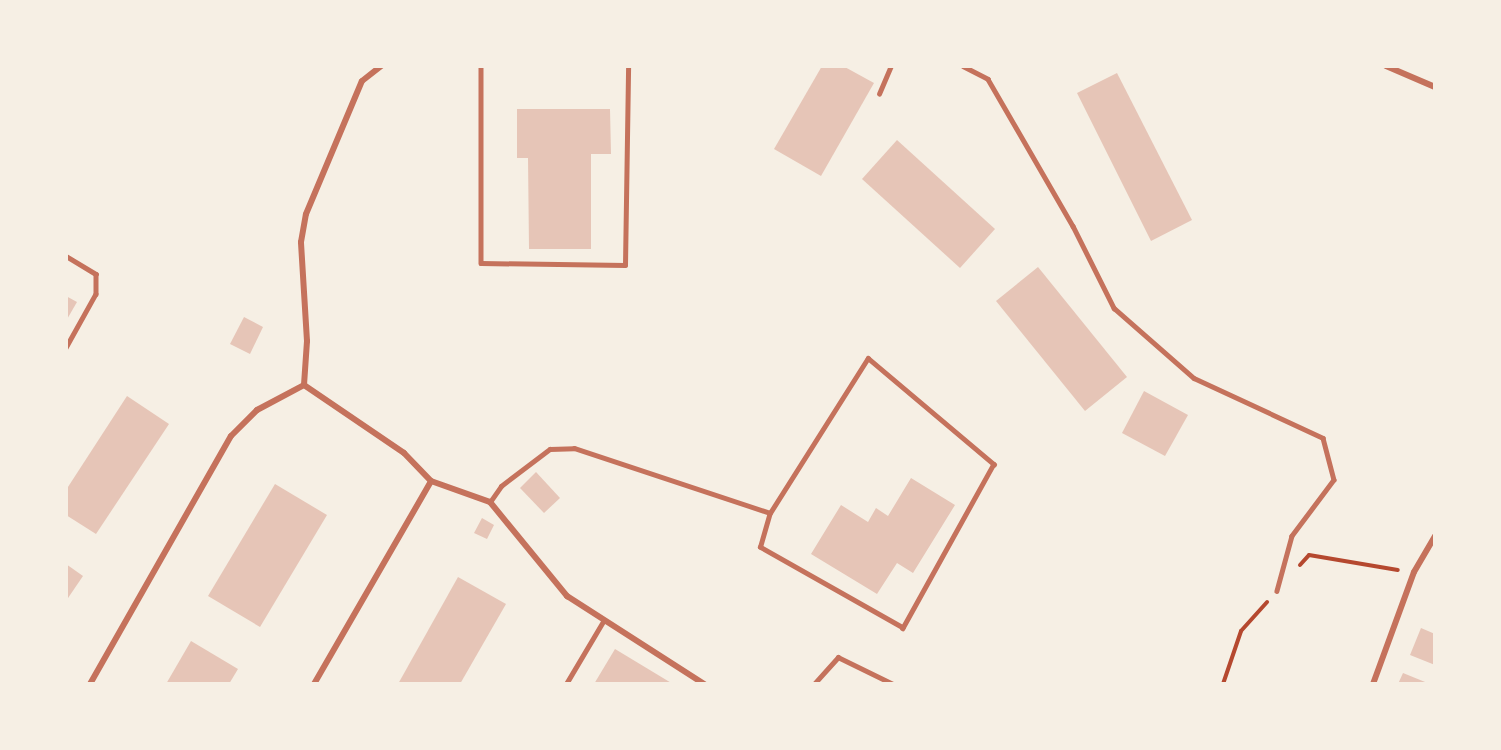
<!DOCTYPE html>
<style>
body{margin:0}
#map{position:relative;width:1501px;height:750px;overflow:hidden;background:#f6efe4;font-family:Roboto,sans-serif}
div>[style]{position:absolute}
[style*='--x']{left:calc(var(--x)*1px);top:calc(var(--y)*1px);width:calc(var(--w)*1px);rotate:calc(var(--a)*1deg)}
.building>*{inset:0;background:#e6c5b7}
.path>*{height:4px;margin:-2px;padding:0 2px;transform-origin:2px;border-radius:2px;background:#b5482f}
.service>*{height:4.5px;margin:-2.25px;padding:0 2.25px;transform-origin:2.25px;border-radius:2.25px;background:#c5725c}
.minor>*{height:6px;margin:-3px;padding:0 3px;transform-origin:3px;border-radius:3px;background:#c5725c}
span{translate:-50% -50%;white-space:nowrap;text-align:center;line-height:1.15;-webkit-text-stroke:4.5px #f6efe4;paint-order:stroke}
.frame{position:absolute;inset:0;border:68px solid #f6efe4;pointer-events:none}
</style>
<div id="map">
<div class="building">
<i style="clip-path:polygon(822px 66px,843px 66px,874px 83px,821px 176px,774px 149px)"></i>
<i style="clip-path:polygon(1117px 73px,1192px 220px,1151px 241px,1077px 93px)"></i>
<i style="clip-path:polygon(517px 109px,610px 109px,611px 154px,591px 154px,591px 249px,529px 249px,528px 158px,517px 158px)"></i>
<i style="clip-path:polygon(897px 140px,995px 229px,960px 268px,862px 179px)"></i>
<i style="clip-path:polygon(1038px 267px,1127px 377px,1085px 411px,996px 301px)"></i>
<i style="clip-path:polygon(66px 296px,77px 302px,66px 321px)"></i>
<i style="clip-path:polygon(244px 317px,263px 327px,250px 354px,230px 344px)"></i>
<i style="clip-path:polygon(1144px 391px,1188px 415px,1165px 456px,1122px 433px)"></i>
<i style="clip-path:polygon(127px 396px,169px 424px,96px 534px,66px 515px,66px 490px)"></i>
<i style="clip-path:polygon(536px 472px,560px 498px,544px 513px,520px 488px)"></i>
<i style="clip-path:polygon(911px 478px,955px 505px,913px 573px,897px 563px,877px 594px,811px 554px,841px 505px,868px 522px,876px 508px,888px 516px)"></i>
<i style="clip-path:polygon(275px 484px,327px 515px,260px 627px,208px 596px)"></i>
<i style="clip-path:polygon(482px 518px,494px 525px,487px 539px,474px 533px)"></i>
<i style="clip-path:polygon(66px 564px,83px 576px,66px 601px)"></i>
<i style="clip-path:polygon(458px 577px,506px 604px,460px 684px,398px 684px)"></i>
<i style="clip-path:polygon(1421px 628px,1435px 634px,1435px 665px,1410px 655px)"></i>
<i style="clip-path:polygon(191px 641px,238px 669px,229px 684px,166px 684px)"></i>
<i style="clip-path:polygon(615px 649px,673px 684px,594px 684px)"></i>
<i style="clip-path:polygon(1403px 673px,1430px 684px,1398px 684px)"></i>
</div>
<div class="path">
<i style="--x:1300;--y:565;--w:13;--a:-48"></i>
<i style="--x:1309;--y:555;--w:90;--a:9.6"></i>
<i style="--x:1223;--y:684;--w:56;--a:-71.2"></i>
<i style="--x:1241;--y:631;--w:39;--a:-48"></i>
</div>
<div class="service">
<i style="--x:481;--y:66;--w:197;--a:90"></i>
<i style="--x:481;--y:263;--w:144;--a:0.8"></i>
<i style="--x:625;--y:265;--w:199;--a:-89.1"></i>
<i style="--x:963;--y:66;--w:28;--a:27"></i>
<i style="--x:988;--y:79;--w:170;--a:60"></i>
<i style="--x:1073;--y:226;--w:92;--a:63.4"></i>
<i style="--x:1114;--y:308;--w:106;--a:41.2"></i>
<i style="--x:1194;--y:378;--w:142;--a:24.9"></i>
<i style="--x:1323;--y:438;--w:43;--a:75.3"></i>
<i style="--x:1334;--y:480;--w:70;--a:126.9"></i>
<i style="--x:1292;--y:536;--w:57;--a:105.3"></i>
<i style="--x:879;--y:94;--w:30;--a:-67"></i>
<i style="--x:66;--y:256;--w:35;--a:31"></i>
<i style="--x:96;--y:274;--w:20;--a:90"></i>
<i style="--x:96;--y:294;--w:62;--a:119.1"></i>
<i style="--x:868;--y:358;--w:165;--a:40.1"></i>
<i style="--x:994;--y:464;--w:188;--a:119"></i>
<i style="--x:903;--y:628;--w:164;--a:-150.5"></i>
<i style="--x:760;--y:547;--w:35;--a:-74"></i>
<i style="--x:770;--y:513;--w:183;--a:-57.7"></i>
<i style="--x:490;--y:502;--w:19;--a:-55"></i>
<i style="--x:501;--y:486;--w:61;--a:-37.1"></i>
<i style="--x:550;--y:449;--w:24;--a:-2"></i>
<i style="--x:574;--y:448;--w:206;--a:18.3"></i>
<i style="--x:566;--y:684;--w:74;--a:-59.3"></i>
<i style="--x:814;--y:684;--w:36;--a:-48"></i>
<i style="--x:838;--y:657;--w:61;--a:26.1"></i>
</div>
<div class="minor">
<i style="--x:1386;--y:66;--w:53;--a:23.2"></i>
<i style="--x:304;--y:385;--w:121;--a:34.2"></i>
<i style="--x:404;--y:453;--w:39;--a:46"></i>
<i style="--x:431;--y:481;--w:63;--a:19.6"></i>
<i style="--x:490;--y:502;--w:122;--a:50.7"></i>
<i style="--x:567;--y:596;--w:163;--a:32.7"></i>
<i style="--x:304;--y:385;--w:44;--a:-86.1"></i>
<i style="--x:307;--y:341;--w:99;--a:-93.5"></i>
<i style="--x:301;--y:242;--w:28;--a:-80"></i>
<i style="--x:306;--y:214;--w:144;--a:-67.2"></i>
<i style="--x:362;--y:81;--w:24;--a:-38"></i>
<i style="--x:90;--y:684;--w:285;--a:-60.4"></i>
<i style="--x:231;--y:436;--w:37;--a:-45"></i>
<i style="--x:257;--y:410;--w:53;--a:-28"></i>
<i style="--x:314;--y:684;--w:234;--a:-60"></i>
<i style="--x:1373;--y:684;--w:119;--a:-69.9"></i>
<i style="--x:1414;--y:572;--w:42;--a:-59.7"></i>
</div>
<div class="frame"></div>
</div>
